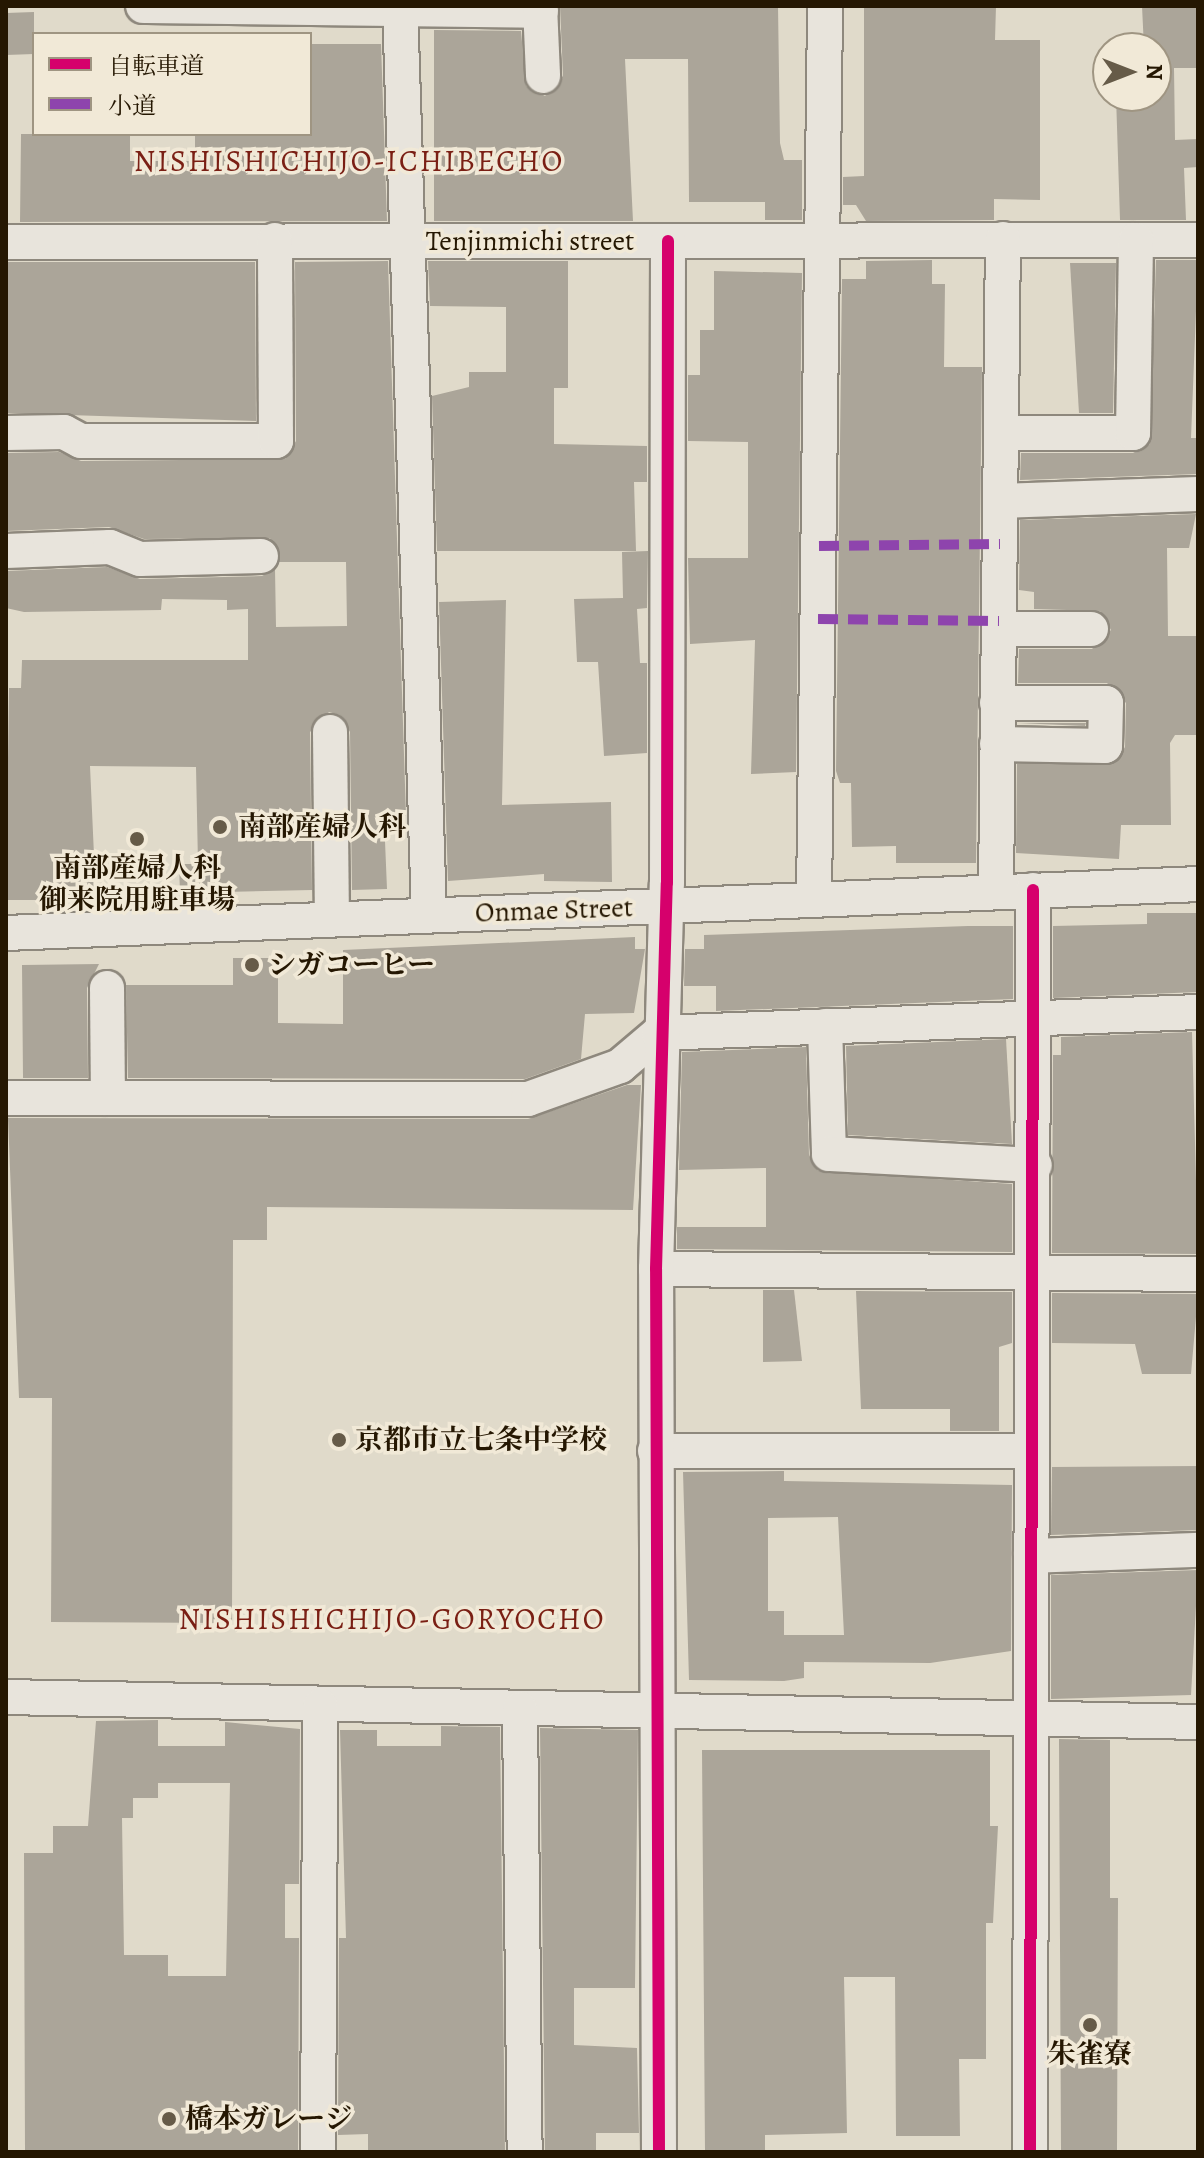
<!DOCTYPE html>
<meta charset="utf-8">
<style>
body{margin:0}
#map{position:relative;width:1204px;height:2158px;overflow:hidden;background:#e0daca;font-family:Alegreya,"Noto Serif JP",serif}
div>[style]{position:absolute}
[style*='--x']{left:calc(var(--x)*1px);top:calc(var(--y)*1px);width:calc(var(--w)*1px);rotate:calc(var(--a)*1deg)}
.building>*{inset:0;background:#aba599}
.roads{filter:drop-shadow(2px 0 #8e887d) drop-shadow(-2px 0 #8e887d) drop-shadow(0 2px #8e887d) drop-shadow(0 -2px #8e887d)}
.minor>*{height:34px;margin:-17px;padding:0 17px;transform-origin:17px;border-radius:17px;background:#e8e4dc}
.quiet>*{height:10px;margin-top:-5px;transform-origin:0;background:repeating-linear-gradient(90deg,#8e44ad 0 20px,transparent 0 30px)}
.cycleway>*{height:12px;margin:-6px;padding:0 6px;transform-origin:6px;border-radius:6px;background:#d6006c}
.dots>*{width:22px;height:22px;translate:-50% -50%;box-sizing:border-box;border:4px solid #f1e9d7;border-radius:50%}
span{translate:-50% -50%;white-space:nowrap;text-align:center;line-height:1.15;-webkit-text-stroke:7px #f1e9d7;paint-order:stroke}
.street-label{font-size:28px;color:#251702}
.poi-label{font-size:28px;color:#251702;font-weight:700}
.left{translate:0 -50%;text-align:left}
.neighbourhood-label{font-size:30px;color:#7a1f14;letter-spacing:2px}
.frame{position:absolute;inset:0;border:8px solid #251702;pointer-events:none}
.legend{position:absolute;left:32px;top:32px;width:280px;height:104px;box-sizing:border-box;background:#f1e9d7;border:2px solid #9f9582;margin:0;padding:10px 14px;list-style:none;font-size:24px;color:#251702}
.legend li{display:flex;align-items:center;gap:16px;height:40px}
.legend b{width:40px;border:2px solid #9f9582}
.north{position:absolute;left:1092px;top:32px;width:80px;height:80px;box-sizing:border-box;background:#f1e9d7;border:2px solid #9f9582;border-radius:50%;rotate:90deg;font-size:22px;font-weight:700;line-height:32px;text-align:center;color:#251702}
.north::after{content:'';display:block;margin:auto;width:28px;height:36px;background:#665b48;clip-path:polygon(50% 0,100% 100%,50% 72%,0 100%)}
</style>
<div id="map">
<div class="building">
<i style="clip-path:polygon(560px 6px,778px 6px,780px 143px,784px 160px,802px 160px,802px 220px,765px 220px,765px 202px,689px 202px,688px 59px,625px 59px,633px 221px,434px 221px,434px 30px,521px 31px,526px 86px,545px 96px,563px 76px)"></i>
<i style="clip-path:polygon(864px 6px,996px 6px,995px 40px,1040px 40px,1040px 200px,994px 199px,994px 220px,866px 221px,856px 205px,843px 205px,843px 177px,864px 176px)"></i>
<i style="clip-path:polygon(1142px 6px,1198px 6px,1198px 68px,1174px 68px,1175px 140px,1198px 139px,1198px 167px,1184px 168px,1186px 220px,1120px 220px,1116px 96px,1156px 96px,1156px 48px,1144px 48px)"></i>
<i style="clip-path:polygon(34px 12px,34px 54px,6px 55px,6px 13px)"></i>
<i style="clip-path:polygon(310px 44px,381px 44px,387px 221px,20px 222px,21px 134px,130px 134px,130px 161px,195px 161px,195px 134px,310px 134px)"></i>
<i style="clip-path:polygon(932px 260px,932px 284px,945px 284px,944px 367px,982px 367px,976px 863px,896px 863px,896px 846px,852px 847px,851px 783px,840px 783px,836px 771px,842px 279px,866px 279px,866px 261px)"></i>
<i style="clip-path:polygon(1156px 260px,1198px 260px,1191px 438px,1198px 438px,1198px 474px,1020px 480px,1021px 453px,1133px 453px,1150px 444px)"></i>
<i style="clip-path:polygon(388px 261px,406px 816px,384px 817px,387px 889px,352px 890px,350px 732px,340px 715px,329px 712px,310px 732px,312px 890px,180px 893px,179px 864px,198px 864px,196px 767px,90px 766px,96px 900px,6px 900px,9px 688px,21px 688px,22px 660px,248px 660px,248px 609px,227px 610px,227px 600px,162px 599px,161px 610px,24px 612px,6px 608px,6px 571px,107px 567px,140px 579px,262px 576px,275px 569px,276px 627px,347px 626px,346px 562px,279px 562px,270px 538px,144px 539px,109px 527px,6px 531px,6px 453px,59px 452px,81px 461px,285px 459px,296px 441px,295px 262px)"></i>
<i style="clip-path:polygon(428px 261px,568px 261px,568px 388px,554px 388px,554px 444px,647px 446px,647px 482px,634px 482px,636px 551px,437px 551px,432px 396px,469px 387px,469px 372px,506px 372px,506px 307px,430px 306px)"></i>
<i style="clip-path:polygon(7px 262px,255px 262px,256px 421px,6px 413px)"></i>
<i style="clip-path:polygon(1070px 263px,1116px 263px,1113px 413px,1079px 413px)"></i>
<i style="clip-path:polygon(714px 271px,802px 273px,796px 772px,751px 774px,755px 640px,690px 644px,688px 558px,748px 558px,748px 442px,688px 441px,688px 375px,700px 375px,700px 330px,714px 330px)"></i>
<i style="clip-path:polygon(1196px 514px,1189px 548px,1167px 548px,1168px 636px,1198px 636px,1198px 735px,1175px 735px,1170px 743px,1171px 825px,1121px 825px,1119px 859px,1016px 853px,1017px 764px,1115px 763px,1125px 747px,1126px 703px,1107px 683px,1018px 683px,1019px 649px,1092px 649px,1111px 630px,1100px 611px,1034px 609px,1034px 592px,1019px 590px,1020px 520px)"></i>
<i style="clip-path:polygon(648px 551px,647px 608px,637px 609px,640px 663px,647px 663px,647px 753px,604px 756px,598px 662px,577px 662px,574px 599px,623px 598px,622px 552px)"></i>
<i style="clip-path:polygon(506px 600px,502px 805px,611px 802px,612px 882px,544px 881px,544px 874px,448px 881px,439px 602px)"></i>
<i style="clip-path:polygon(1018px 723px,1086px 723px,1085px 726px)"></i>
<i style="clip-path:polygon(1147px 913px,1198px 913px,1198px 992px,1053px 998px,1053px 926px,1147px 924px)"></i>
<i style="clip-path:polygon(968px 926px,1013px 926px,1013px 999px,716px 1011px,716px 986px,684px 986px,685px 949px,704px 949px,704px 935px)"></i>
<i style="clip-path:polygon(635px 937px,635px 949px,645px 949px,634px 1013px,585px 1014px,581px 1059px,525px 1079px,128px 1078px,126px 985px,233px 985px,233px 958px,278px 958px,278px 1023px,343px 1024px,343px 950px)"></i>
<i style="clip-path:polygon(99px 964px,87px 988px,88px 1078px,23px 1078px,22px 965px)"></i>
<i style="clip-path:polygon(1192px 1032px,1198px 1254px,1052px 1253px,1053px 1055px,1061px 1055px,1061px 1037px)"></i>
<i style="clip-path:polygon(1006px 1039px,1012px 1144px,848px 1135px,846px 1046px)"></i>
<i style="clip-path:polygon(806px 1047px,809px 1155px,818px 1171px,1012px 1184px,1012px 1252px,677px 1249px,677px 1227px,766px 1227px,766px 1168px,679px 1170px,682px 1052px)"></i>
<i style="clip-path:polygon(627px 1085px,641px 1085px,633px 1210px,267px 1207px,267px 1240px,233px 1240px,232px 1623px,51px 1622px,52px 1398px,19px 1398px,8px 1118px,528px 1119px)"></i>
<i style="clip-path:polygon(763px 1290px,794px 1290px,802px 1361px,763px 1362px)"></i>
<i style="clip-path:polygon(856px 1291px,1012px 1292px,1012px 1343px,999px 1347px,999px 1431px,950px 1431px,950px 1409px,861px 1409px)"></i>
<i style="clip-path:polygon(1052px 1293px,1198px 1294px,1191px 1374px,1142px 1374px,1135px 1344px,1052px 1343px)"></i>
<i style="clip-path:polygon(1198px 1466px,1198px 1530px,1051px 1535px,1052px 1467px)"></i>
<i style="clip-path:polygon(evenodd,784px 1471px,784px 1481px,1012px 1485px,1011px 1651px,930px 1663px,804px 1662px,804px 1678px,784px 1681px,689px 1680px,683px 1472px,784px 1471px,838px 1517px,844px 1635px,784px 1635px,784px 1611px,768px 1611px,768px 1518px,838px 1517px)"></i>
<i style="clip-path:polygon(1198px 1570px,1191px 1695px,1051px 1699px,1051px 1575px)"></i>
<i style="clip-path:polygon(evenodd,158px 1720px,158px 1746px,225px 1746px,225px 1722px,300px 1729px,299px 1884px,285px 1884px,285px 1938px,299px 1938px,298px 2152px,25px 2152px,24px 1853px,53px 1853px,53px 1826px,88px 1826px,96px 1721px,158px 1720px,158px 1783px,230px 1783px,226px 1976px,168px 1976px,168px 1955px,124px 1955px,122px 1818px,133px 1818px,133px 1798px,158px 1798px,158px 1783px)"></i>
<i style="clip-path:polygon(441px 1726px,500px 1727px,505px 2152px,368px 2152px,368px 2134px,338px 2135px,339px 1938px,346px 1938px,340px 1730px,377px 1730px,377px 1746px,441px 1746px)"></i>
<i style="clip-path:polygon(540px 1728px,638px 1730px,635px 1988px,574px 1988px,574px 2045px,637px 2048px,639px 2133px,596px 2133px,596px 2152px,545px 2152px)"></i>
<i style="clip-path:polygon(1059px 1739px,1110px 1740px,1110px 1898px,1118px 1898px,1117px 2152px,1061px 2152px)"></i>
<i style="clip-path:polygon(702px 1750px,990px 1750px,990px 1826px,998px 1826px,993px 1923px,986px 1923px,986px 2059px,959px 2059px,960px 2136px,896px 2136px,895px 1977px,844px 1977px,847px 2133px,765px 2135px,765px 2152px,705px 2152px)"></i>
</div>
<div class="roads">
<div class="minor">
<i style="--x:143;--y:6;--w:398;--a:0.7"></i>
<i style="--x:400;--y:6;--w:908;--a:88.17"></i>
<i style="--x:540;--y:6;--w:70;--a:87.5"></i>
<i style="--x:6;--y:242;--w:1192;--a:-0.1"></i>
<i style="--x:6;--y:433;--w:58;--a:-1"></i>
<i style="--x:64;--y:432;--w:19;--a:28"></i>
<i style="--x:81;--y:441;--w:195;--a:0"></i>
<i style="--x:276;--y:441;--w:201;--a:-90.3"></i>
<i style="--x:1001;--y:433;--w:132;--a:0"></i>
<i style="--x:1133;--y:433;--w:193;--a:-89.1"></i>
<i style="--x:1000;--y:501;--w:198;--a:-2"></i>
<i style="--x:6;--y:551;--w:104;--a:-2.2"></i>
<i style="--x:110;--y:547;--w:32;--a:22"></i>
<i style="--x:140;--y:559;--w:121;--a:-1.4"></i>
<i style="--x:999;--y:629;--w:92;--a:0"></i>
<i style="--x:997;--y:703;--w:109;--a:0"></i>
<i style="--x:1106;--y:703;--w:43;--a:91.3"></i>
<i style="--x:1105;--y:746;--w:108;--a:-178.9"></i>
<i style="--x:330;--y:732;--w:187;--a:89.4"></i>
<i style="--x:996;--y:892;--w:653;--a:-89.39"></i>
<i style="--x:814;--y:899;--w:893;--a:-89.29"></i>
<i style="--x:6;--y:933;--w:1193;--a:-2.35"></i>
<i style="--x:107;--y:988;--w:110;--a:89.5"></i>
<i style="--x:825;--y:1026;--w:128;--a:88.2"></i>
<i style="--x:829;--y:1154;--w:206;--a:3.1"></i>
<i style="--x:6;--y:1098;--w:522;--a:0.11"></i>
<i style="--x:528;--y:1099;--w:98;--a:-19.7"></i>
<i style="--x:620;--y:1066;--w:51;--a:-40.2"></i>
<i style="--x:659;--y:1033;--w:539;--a:-2.23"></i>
<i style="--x:656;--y:1269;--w:542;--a:0.53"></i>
<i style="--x:655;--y:1451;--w:374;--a:0"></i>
<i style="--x:1031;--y:1556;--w:167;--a:-2.1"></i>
<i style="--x:6;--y:1697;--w:1192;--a:1.2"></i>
<i style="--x:520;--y:1709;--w:443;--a:89.4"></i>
<i style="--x:318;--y:2152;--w:446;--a:-89.7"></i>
<i style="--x:659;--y:2152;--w:883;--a:-90.19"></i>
<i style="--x:656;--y:1269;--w:386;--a:-88.4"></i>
<i style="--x:667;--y:883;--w:642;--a:-89.91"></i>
<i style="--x:1030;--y:2152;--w:1262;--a:-89.86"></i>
</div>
</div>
<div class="quiet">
<i style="--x:819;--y:546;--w:181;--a:-0.6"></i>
<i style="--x:818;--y:619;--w:181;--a:0.6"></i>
</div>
<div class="cycleway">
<i style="--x:659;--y:2152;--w:883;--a:-90.19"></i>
<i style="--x:656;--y:1269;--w:386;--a:-88.4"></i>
<i style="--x:667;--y:883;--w:642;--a:-89.91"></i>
<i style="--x:1030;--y:2152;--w:1262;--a:-89.86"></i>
</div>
<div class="dots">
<i style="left:220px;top:827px;background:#665b48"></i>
<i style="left:137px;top:839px;background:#665b48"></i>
<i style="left:252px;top:965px;background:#665b48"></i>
<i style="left:339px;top:1440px;background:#665b48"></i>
<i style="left:1090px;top:2025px;background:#665b48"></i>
<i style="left:169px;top:2119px;background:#665b48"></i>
</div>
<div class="street-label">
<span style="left:530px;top:241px">Tenjinmichi street</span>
<span style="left:554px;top:910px;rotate:-2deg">Onmae Street</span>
</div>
<div class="poi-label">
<span class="left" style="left:238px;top:827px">南部産婦人科</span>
<span style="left:137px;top:884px">南部産婦人科<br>御来院用駐車場</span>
<span class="left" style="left:268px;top:965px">シガコーヒー</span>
<span class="left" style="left:355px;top:1440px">京都市立七条中学校</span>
<span style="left:1090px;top:2054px">朱雀寮</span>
<span class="left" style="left:185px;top:2119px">橋本ガレージ</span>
</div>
<div class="neighbourhood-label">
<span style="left:349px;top:161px">NISHISHICHIJO-ICHIBECHO</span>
<span style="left:392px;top:1619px">NISHISHICHIJO-GORYOCHO</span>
</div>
<div class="frame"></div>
<ul class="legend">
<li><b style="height:10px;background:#d6006c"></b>自転車道</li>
<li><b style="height:10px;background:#8e44ad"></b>小道</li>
</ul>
<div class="north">N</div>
</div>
